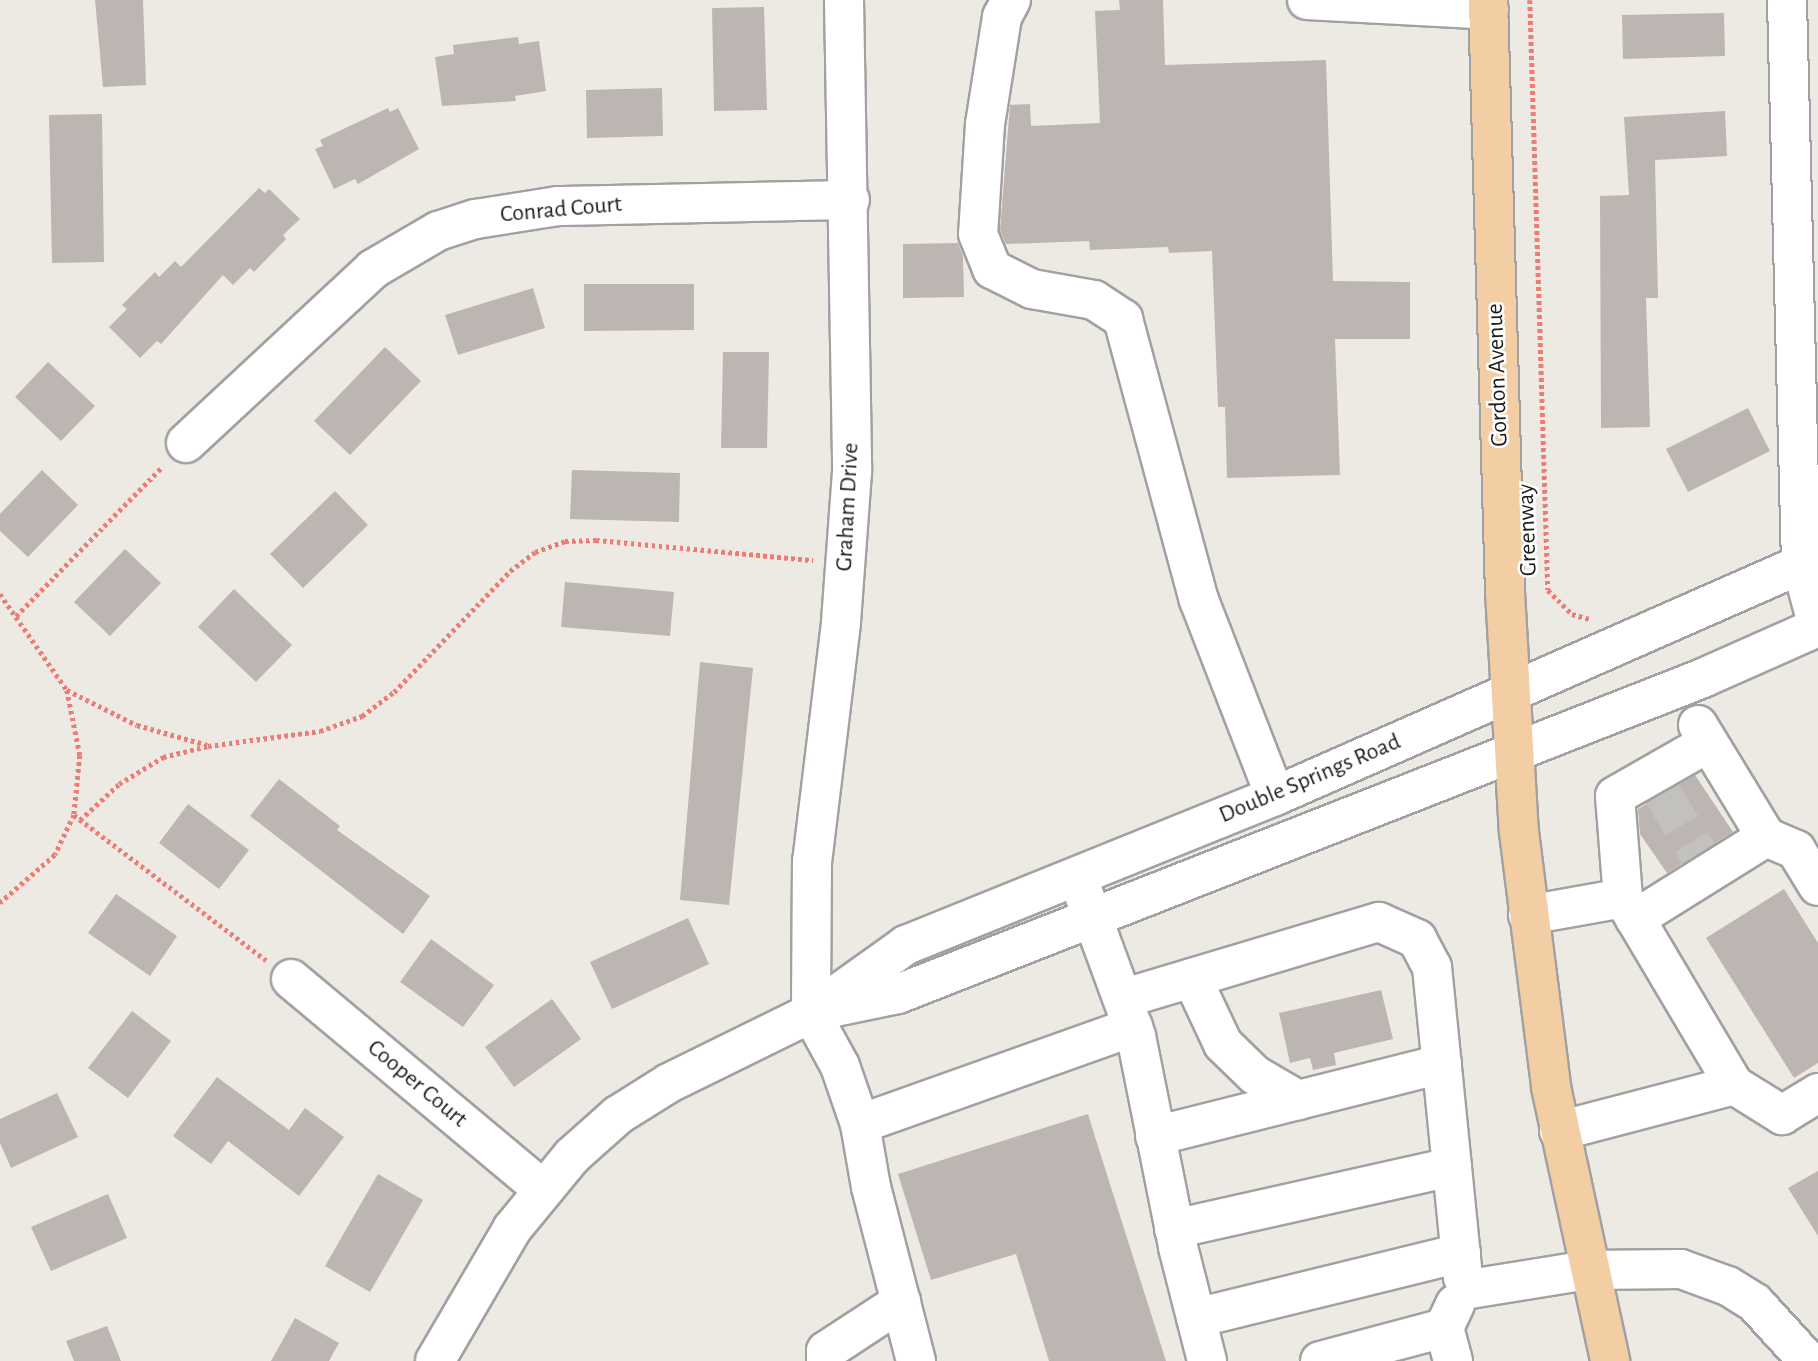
<!DOCTYPE html>
<style>
body{margin:0}
#map{position:relative;width:1818px;height:1361px;overflow:hidden;background:#edeae4;font-family:"Alegreya Sans",sans-serif}
div>[style]{position:absolute}
[style*='--x']{left:calc(var(--x)*1px);top:calc(var(--y)*1px);width:calc(var(--w)*1px);rotate:calc(var(--a)*1deg)}
.building>*{inset:0;background:#bdb5b1}
.minor-tunnel>*{height:38px;margin-top:-19px;transform-origin:0;background:repeating-linear-gradient(90deg,#c3c1bc 0 38px,transparent 0 57px)}
.path>*{height:4.5px;margin-top:-2.25px;transform-origin:0;background:repeating-linear-gradient(90deg,#ec7c76 0 3.5px,transparent 0 7px)}
.roads{filter:drop-shadow(2px 0 #a1a1a1) drop-shadow(-2px 0 #a1a1a1) drop-shadow(0 2px #a1a1a1) drop-shadow(0 -2px #a1a1a1)}
.minor>*{height:38px;margin:-19px;padding:0 19px;transform-origin:19px;border-radius:19px;background:#fff}
.major>*{height:38px;margin:-19px;padding:0 19px;transform-origin:19px;border-radius:19px;background:#f3cda3}
span{translate:-50% -50%;white-space:nowrap;text-align:center;line-height:1.15;-webkit-text-stroke:5px #fff;paint-order:stroke}
.street-label{font-size:24px;color:#1d1d1d}
</style>
<div id="map">
<div class="building">
<i style="clip-path:polygon(95px 0,143px 0,146px 85px,103px 87px)"></i>
<i style="clip-path:polygon(1119px 0,1163px 0,1165px 65px,1326px 60px,1333px 281px,1410px 282px,1410px 339px,1335px 339px,1340px 475px,1227px 478px,1225px 407px,1218px 407px,1212px 251px,1169px 253px,1168px 247px,1090px 250px,1089px 241px,1006px 244px,1000px 230px,1010px 105px,1030px 104px,1031px 126px,1100px 123px,1095px 11px,1120px 10px)"></i>
<i style="clip-path:polygon(764px 7px,767px 110px,714px 111px,712px 8px)"></i>
<i style="clip-path:polygon(1724px 13px,1725px 56px,1623px 59px,1622px 15px)"></i>
<i style="clip-path:polygon(518px 37px,519px 44px,539px 41px,546px 91px,515px 96px,516px 101px,442px 106px,435px 57px,454px 54px,453px 45px)"></i>
<i style="clip-path:polygon(662px 88px,663px 136px,587px 138px,586px 90px)"></i>
<i style="clip-path:polygon(388px 108px,390px 112px,398px 108px,419px 149px,358px 184px,355px 179px,334px 189px,315px 149px,323px 146px,320px 140px)"></i>
<i style="clip-path:polygon(1725px 111px,1727px 156px,1655px 160px,1658px 298px,1646px 298px,1650px 427px,1601px 428px,1600px 196px,1629px 195px,1624px 117px)"></i>
<i style="clip-path:polygon(102px 114px,104px 262px,52px 263px,49px 115px)"></i>
<i style="clip-path:polygon(259px 188px,265px 193px,269px 189px,300px 219px,283px 235px,286px 239px,254px 272px,250px 268px,233px 285px,223px 275px,161px 344px,157px 341px,140px 358px,109px 327px,127px 309px,122px 305px,155px 272px,159px 277px,175px 261px,181px 267px)"></i>
<i style="clip-path:polygon(958px 243px,963px 256px,964px 297px,903px 298px,903px 244px)"></i>
<i style="clip-path:polygon(584px 284px,694px 284px,694px 330px,584px 331px)"></i>
<i style="clip-path:polygon(533px 288px,545px 328px,458px 355px,445px 315px)"></i>
<i style="clip-path:polygon(385px 347px,421px 381px,350px 455px,314px 421px)"></i>
<i style="clip-path:polygon(723px 352px,769px 352px,767px 448px,721px 448px)"></i>
<i style="clip-path:polygon(48px 362px,95px 406px,61px 441px,15px 397px)"></i>
<i style="clip-path:polygon(1748px 408px,1770px 451px,1688px 492px,1666px 449px)"></i>
<i style="clip-path:polygon(42px 470px,78px 505px,28px 557px,0 531px,0 514px)"></i>
<i style="clip-path:polygon(572px 470px,680px 473px,679px 522px,570px 519px)"></i>
<i style="clip-path:polygon(335px 491px,368px 525px,303px 588px,270px 554px)"></i>
<i style="clip-path:polygon(125px 549px,161px 583px,110px 636px,74px 602px)"></i>
<i style="clip-path:polygon(565px 582px,674px 592px,670px 636px,561px 627px)"></i>
<i style="clip-path:polygon(234px 589px,292px 645px,256px 682px,198px 627px)"></i>
<i style="clip-path:polygon(700px 662px,753px 668px,729px 905px,680px 900px)"></i>
<i style="clip-path:polygon(1695px 775px,1733px 832px,1667px 873px,1640px 834px,1638px 809px)"></i>
<i style="clip-path:polygon(279px 779px,340px 826px,337px 830px,430px 896px,403px 934px,250px 816px)"></i>
<i style="clip-path:polygon(188px 804px,249px 850px,219px 889px,159px 843px)"></i>
<i style="clip-path:polygon(1784px 889px,1818px 943px,1818px 1063px,1794px 1078px,1706px 938px)"></i>
<i style="clip-path:polygon(116px 894px,177px 936px,150px 976px,88px 933px)"></i>
<i style="clip-path:polygon(688px 918px,709px 964px,612px 1009px,590px 962px)"></i>
<i style="clip-path:polygon(431px 939px,494px 985px,463px 1027px,400px 982px)"></i>
<i style="clip-path:polygon(1381px 990px,1393px 1039px,1334px 1053px,1336px 1065px,1313px 1070px,1310px 1058px,1290px 1063px,1279px 1013px)"></i>
<i style="clip-path:polygon(552px 999px,581px 1039px,514px 1087px,485px 1047px)"></i>
<i style="clip-path:polygon(132px 1011px,171px 1041px,128px 1098px,88px 1068px)"></i>
<i style="clip-path:polygon(217px 1077px,289px 1130px,305px 1108px,344px 1137px,299px 1196px,228px 1141px,211px 1164px,173px 1136px)"></i>
<i style="clip-path:polygon(57px 1093px,78px 1137px,11px 1168px,0 1143px,0 1119px)"></i>
<i style="clip-path:polygon(1088px 1114px,1096px 1140px,1166px 1361px,1049px 1361px,1016px 1254px,931px 1280px,898px 1174px)"></i>
<i style="clip-path:polygon(1818px 1171px,1818px 1236px,1788px 1188px)"></i>
<i style="clip-path:polygon(378px 1174px,423px 1200px,370px 1292px,325px 1266px)"></i>
<i style="clip-path:polygon(108px 1194px,127px 1238px,51px 1271px,31px 1227px)"></i>
<i style="clip-path:polygon(295px 1318px,339px 1343px,329px 1361px,271px 1361px)"></i>
<i style="clip-path:polygon(107px 1326px,121px 1361px,74px 1361px,66px 1341px)"></i>
</div>
<div class="minor-tunnel">
<i style="--x:1662;--y:793;--w:74;--a:58.9"></i>
</div>
<div class="path">
<i style="--x:1530;--y:0;--w:590;--a:88.25"></i>
<i style="--x:1548;--y:590;--w:34;--a:45"></i>
<i style="--x:1572;--y:614;--w:19;--a:16"></i>
<i style="--x:0;--y:594;--w:117;--a:55.1"></i>
<i style="--x:67;--y:690;--w:66;--a:78.7"></i>
<i style="--x:80;--y:755;--w:60;--a:95.7"></i>
<i style="--x:74;--y:815;--w:44;--a:115.4"></i>
<i style="--x:55;--y:855;--w:73;--a:138.9"></i>
<i style="--x:16;--y:616;--w:210;--a:-45.6"></i>
<i style="--x:67;--y:690;--w:78;--a:26.6"></i>
<i style="--x:137;--y:725;--w:73;--a:15.9"></i>
<i style="--x:74;--y:815;--w:241;--a:37.1"></i>
<i style="--x:80;--y:820;--w:53;--a:-42.7"></i>
<i style="--x:119;--y:784;--w:52;--a:-31.5"></i>
<i style="--x:163;--y:757;--w:46;--a:-13.7"></i>
<i style="--x:208;--y:746;--w:113;--a:-7.6"></i>
<i style="--x:320;--y:731;--w:45;--a:-19.7"></i>
<i style="--x:362;--y:716;--w:40;--a:-37"></i>
<i style="--x:394;--y:692;--w:168;--a:-46.2"></i>
<i style="--x:510;--y:571;--w:31;--a:-37"></i>
<i style="--x:535;--y:552;--w:32;--a:-20"></i>
<i style="--x:565;--y:541;--w:31;--a:-2"></i>
<i style="--x:596;--y:540;--w:218;--a:5.3"></i>
</div>
<div class="roads">
<div class="minor">
<i style="--x:844;--y:0;--w:472;--a:89"></i>
<i style="--x:852;--y:472;--w:151;--a:94.2"></i>
<i style="--x:841;--y:623;--w:240;--a:96.9"></i>
<i style="--x:812;--y:861;--w:152;--a:90.4"></i>
<i style="--x:811;--y:1013;--w:60;--a:61.3"></i>
<i style="--x:840;--y:1066;--w:61;--a:71"></i>
<i style="--x:860;--y:1124;--w:64;--a:80.1"></i>
<i style="--x:871;--y:1187;--w:180;--a:75.5"></i>
<i style="--x:1011;--y:0;--w:19;--a:118"></i>
<i style="--x:1002;--y:17;--w:108;--a:99"></i>
<i style="--x:985;--y:124;--w:110;--a:93.6"></i>
<i style="--x:978;--y:234;--w:38;--a:68"></i>
<i style="--x:992;--y:269;--w:45;--a:26.6"></i>
<i style="--x:1032;--y:289;--w:63;--a:10.1"></i>
<i style="--x:1094;--y:300;--w:35;--a:33"></i>
<i style="--x:1123;--y:319;--w:291;--a:74.9"></i>
<i style="--x:1199;--y:600;--w:210;--a:68.8"></i>
<i style="--x:1307;--y:0;--w:182;--a:3.1"></i>
<i style="--x:1787;--y:0;--w:564;--a:88.58"></i>
<i style="--x:1801;--y:564;--w:65;--a:74.9"></i>
<i style="--x:186;--y:443;--w:255;--a:-42.9"></i>
<i style="--x:373;--y:269;--w:75;--a:-30.3"></i>
<i style="--x:438;--y:231;--w:40;--a:-18"></i>
<i style="--x:476;--y:219;--w:83;--a:-9"></i>
<i style="--x:558;--y:206;--w:292;--a:-1.2"></i>
<i style="--x:1698;--y:725;--w:131;--a:58.7"></i>
<i style="--x:1766;--y:837;--w:33;--a:23"></i>
<i style="--x:1796;--y:850;--w:42;--a:58.6"></i>
<i style="--x:1083;--y:892;--w:153;--a:69.8"></i>
<i style="--x:1136;--y:1036;--w:215;--a:78.7"></i>
<i style="--x:1178;--y:1247;--w:118;--a:75.7"></i>
<i style="--x:1623;--y:898;--w:217;--a:59.3"></i>
<i style="--x:1734;--y:1085;--w:57;--a:32"></i>
<i style="--x:1782;--y:1115;--w:42;--a:-31.4"></i>
<i style="--x:1528;--y:915;--w:97;--a:-10.1"></i>
<i style="--x:1623;--y:898;--w:102;--a:-94.5"></i>
<i style="--x:1615;--y:796;--w:107;--a:-29.7"></i>
<i style="--x:1635;--y:919;--w:155;--a:-32"></i>
<i style="--x:1192;--y:978;--w:73;--a:64.8"></i>
<i style="--x:1223;--y:1044;--w:45;--a:44.1"></i>
<i style="--x:1255;--y:1075;--w:50;--a:30.2"></i>
<i style="--x:291;--y:979;--w:327;--a:39.9"></i>
<i style="--x:1125;--y:998;--w:265;--a:-16.7"></i>
<i style="--x:1379;--y:922;--w:42;--a:24.1"></i>
<i style="--x:1417;--y:939;--w:32;--a:62"></i>
<i style="--x:1432;--y:967;--w:312;--a:84.3"></i>
<i style="--x:1463;--y:1277;--w:14;--a:60"></i>
<i style="--x:1470;--y:1289;--w:121;--a:-9.1"></i>
<i style="--x:1589;--y:1270;--w:92;--a:-0.6"></i>
<i style="--x:1681;--y:1269;--w:50;--a:19.9"></i>
<i style="--x:1728;--y:1286;--w:32;--a:32"></i>
<i style="--x:1755;--y:1303;--w:79;--a:47.6"></i>
<i style="--x:826;--y:1009;--w:74;--a:-11.8"></i>
<i style="--x:898;--y:994;--w:865;--a:-21.43"></i>
<i style="--x:1703;--y:678;--w:126;--a:-23.9"></i>
<i style="--x:860;--y:1124;--w:290;--a:-19.6"></i>
<i style="--x:1559;--y:1131;--w:181;--a:-14.7"></i>
<i style="--x:1155;--y:1136;--w:296;--a:-14.1"></i>
<i style="--x:1174;--y:1229;--w:285;--a:-12.6"></i>
<i style="--x:1196;--y:1318;--w:273;--a:-13.8"></i>
<i style="--x:435;--y:1361;--w:153;--a:-59.7"></i>
<i style="--x:512;--y:1229;--w:94;--a:-50.6"></i>
<i style="--x:572;--y:1156;--w:62;--a:-41.7"></i>
<i style="--x:618;--y:1115;--w:60;--a:-32.1"></i>
<i style="--x:669;--y:1083;--w:158;--a:-26.2"></i>
<i style="--x:811;--y:1013;--w:117;--a:-35.6"></i>
<i style="--x:906;--y:945;--w:398;--a:-22"></i>
<i style="--x:1275;--y:796;--w:593;--a:-23.76"></i>
<i style="--x:826;--y:1361;--w:10;--a:-90"></i>
<i style="--x:826;--y:1351;--w:90;--a:-33.2"></i>
<i style="--x:1320;--y:1361;--w:128;--a:-14.9"></i>
<i style="--x:1453;--y:1361;--w:34;--a:-105"></i>
<i style="--x:1444;--y:1328;--w:26;--a:-65"></i>
</div>
<div class="major">
<i style="--x:1488;--y:0;--w:592;--a:88.36"></i>
<i style="--x:1505;--y:592;--w:240;--a:86.7"></i>
<i style="--x:1519;--y:832;--w:257;--a:82.8"></i>
<i style="--x:1551;--y:1087;--w:280;--a:77.8"></i>
</div>
</div>
<div class="street-label">
<span style="left:561px;top:210px;rotate:-5deg">Conrad Court</span>
<span style="left:1498px;top:375px;rotate:-92deg">Gordon Avenue</span>
<span style="left:848px;top:507px;rotate:-87deg">Graham Drive</span>
<span style="left:1528px;top:530px;rotate:-92deg">Greenway</span>
<span style="left:1310px;top:779px;rotate:-23deg">Double Springs Road</span>
<span style="left:417px;top:1084px;rotate:40deg">Cooper Court</span>
</div>
</div>
